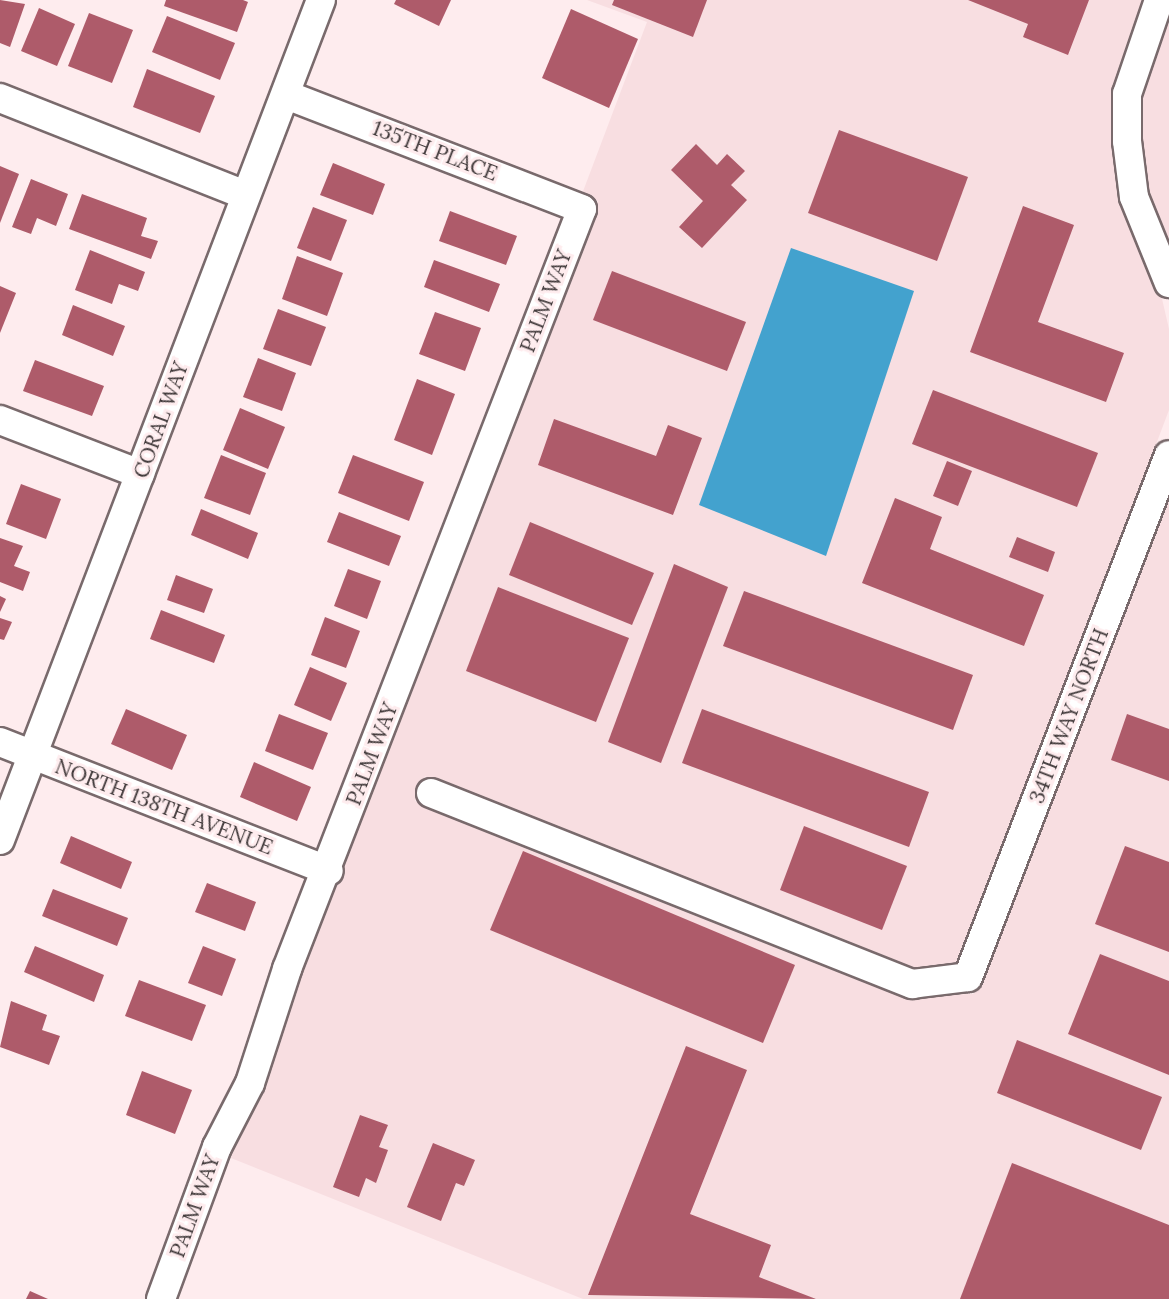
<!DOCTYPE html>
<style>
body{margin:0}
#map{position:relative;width:1169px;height:1299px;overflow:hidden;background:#feecee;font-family:Lora,serif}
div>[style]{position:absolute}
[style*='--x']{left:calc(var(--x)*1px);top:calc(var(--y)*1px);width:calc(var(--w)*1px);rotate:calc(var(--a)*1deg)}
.built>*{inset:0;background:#f8dee1}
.water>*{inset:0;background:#43a2ce}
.building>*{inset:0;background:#ae5b6a}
.roads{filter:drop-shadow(2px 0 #796a6c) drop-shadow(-2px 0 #796a6c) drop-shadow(0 2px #796a6c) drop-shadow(0 -2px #796a6c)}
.street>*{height:28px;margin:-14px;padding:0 14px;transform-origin:14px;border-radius:14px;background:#fff}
span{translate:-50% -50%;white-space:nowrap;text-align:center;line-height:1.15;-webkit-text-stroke:6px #feecee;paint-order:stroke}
.street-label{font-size:21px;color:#3f3839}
</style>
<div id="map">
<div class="built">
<i style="clip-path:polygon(587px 0,1146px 0,1115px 95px,1169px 329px,1169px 410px,960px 964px,914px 970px,425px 776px,415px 801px,907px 996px,974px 994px,1169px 488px,1169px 1299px,583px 1299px,226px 1156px,598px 201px,582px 194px,647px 22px)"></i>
<i style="clip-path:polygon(1169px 7px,1169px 249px,1146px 192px,1139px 139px,1139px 95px)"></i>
</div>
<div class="water">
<i style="clip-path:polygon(791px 248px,914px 291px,826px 556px,699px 505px)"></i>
</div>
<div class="building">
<i style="clip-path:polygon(0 0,25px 4px,10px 47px,0 43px)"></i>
<i style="clip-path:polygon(166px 0,243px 0,248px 2px,237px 32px,164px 6px)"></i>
<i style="clip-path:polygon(396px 0,451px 0,439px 26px,394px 4px)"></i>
<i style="clip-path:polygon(614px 0,707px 0,693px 37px,612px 5px)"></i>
<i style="clip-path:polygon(968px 0,1089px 0,1068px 55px,1023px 37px,1028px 24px)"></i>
<i style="clip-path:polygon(39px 8px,75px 24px,57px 66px,21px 51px)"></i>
<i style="clip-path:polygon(571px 9px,638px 39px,609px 108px,542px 78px)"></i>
<i style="clip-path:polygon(89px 13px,133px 30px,112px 83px,68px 66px)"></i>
<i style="clip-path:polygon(167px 16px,235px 43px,220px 80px,152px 52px)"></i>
<i style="clip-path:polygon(147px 69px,215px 96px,200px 133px,133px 107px)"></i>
<i style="clip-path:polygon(839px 130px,968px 177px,937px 261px,808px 213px)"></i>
<i style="clip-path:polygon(696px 144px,717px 165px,727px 154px,745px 171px,731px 185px,747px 200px,702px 248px,679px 227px,703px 201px,671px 170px)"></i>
<i style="clip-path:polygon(333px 163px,385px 184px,373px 215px,320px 195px)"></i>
<i style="clip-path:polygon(0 166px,19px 174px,0 223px)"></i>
<i style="clip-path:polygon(31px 179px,68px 194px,56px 226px,37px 218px,31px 234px,12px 227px)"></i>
<i style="clip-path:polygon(82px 194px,147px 218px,141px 236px,158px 241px,151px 259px,69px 229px)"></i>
<i style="clip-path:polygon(1023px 206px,1074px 225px,1038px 322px,1124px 353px,1106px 402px,970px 352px)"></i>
<i style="clip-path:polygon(313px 207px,347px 220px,331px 261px,297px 248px)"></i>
<i style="clip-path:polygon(450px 211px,517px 236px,506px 265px,439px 241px)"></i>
<i style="clip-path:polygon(90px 250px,145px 272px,138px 291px,119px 284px,112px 304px,75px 290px)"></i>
<i style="clip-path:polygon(297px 256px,343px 273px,327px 316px,282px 299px)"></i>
<i style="clip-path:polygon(434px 260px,500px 284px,489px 312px,424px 287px)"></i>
<i style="clip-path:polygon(612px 271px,746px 322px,727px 371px,593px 320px)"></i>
<i style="clip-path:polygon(0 286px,16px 293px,0 333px)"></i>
<i style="clip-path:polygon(73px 305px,125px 326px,113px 356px,62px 335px)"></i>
<i style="clip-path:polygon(278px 309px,326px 327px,311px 366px,263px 349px)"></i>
<i style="clip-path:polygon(435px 312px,481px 328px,465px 371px,419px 354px)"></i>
<i style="clip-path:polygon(258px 358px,296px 373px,282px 411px,243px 397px)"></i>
<i style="clip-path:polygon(35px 360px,104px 386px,92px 416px,23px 391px)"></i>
<i style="clip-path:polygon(417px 379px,455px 394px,432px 455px,394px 440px)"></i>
<i style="clip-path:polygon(933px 390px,1098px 453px,1077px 507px,912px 444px)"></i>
<i style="clip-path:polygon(240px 408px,285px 427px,268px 469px,223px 450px)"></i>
<i style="clip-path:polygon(554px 419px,656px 456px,668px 425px,702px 438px,673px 515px,538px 465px)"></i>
<i style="clip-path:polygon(221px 455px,266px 473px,250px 515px,204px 498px)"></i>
<i style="clip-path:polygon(353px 455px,424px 482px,409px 521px,338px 493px)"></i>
<i style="clip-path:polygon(947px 461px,972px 471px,958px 506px,933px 496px)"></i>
<i style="clip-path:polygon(21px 484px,61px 499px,46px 539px,6px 524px)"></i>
<i style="clip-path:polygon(895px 498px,942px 517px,930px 549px,1044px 595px,1024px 646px,862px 583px)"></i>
<i style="clip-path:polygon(201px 509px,258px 533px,248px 559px,191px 535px)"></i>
<i style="clip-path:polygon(339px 512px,401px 536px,389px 566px,327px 542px)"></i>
<i style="clip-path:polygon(530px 522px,654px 573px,632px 625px,509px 575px)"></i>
<i style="clip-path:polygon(1017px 537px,1055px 552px,1048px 572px,1009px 557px)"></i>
<i style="clip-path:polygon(0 538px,23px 546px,14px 566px,30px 572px,23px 591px,0 582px)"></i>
<i style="clip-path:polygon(674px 564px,728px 587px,661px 763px,608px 742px)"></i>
<i style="clip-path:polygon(348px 569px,381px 581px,367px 619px,334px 606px)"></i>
<i style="clip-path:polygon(176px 575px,213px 589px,204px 613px,167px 600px)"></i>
<i style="clip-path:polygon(498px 587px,629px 638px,596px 722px,466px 671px)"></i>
<i style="clip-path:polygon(744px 591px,973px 675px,953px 730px,723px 646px)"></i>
<i style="clip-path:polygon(0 596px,6px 599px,0 612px)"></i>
<i style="clip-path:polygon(161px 610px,225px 635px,214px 663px,150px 639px)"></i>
<i style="clip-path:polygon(325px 617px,360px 631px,346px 668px,311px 655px)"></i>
<i style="clip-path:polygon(0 618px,12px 622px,4px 640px,0 639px)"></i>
<i style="clip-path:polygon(310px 667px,347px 683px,331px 721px,294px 705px)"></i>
<i style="clip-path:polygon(126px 709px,187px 735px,172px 770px,111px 744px)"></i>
<i style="clip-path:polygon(702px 709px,929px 792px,909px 847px,682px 763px)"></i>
<i style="clip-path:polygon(279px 714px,328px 733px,313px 770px,265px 751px)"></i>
<i style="clip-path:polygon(1127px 714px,1169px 729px,1169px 781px,1111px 760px)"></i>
<i style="clip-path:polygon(254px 762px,311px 787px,297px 821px,240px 797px)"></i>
<i style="clip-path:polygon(804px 826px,907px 866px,882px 930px,780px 890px)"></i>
<i style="clip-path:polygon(71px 836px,132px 862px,121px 889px,60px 863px)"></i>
<i style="clip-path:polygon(1125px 846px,1169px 862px,1169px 952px,1095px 924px)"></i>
<i style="clip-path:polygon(523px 851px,795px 965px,763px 1043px,490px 930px)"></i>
<i style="clip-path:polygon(207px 883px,256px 902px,245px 931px,195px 912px)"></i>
<i style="clip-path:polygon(53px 889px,128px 918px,117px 946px,42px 916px)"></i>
<i style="clip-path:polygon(35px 946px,104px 975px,94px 1002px,24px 972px)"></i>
<i style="clip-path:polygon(203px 946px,236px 959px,222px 996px,188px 983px)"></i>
<i style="clip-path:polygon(1100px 954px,1169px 981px,1169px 1075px,1068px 1034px)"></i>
<i style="clip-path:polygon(139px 980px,206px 1005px,192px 1041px,125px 1016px)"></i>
<i style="clip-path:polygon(11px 1001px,47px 1015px,42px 1030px,60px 1036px,49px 1065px,0 1047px)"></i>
<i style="clip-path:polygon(1017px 1040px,1162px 1097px,1141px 1150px,997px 1093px)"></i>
<i style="clip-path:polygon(686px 1046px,747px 1070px,690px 1214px,771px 1245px,759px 1277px,816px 1299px,588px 1295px)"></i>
<i style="clip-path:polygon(142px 1071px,192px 1090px,175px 1134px,126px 1115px)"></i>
<i style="clip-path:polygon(360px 1115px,388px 1125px,379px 1147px,388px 1150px,376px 1183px,366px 1178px,359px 1197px,333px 1187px)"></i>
<i style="clip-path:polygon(433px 1143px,475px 1160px,464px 1186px,456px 1183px,441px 1221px,407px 1207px)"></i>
<i style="clip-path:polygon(1012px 1163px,1169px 1225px,1169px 1299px,960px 1299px)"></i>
<i style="clip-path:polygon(30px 1291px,48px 1299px,26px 1299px)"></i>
</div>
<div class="roads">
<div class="street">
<i style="--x:1159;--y:0;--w:99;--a:108.8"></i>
<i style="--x:1127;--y:94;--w:47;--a:90"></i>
<i style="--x:1127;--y:141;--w:56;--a:82.9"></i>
<i style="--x:1134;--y:197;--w:93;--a:67.9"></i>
<i style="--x:0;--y:98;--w:264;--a:21.6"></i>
<i style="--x:0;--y:420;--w:150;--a:21.1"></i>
<i style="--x:0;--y:742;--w:353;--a:21.4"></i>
<i style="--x:431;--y:793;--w:518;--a:21.66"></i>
<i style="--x:912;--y:984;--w:56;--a:-7.1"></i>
<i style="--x:968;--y:977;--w:559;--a:-68.94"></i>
<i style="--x:0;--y:840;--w:899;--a:-69.09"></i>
<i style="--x:161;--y:1299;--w:162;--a:-69.8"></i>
<i style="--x:217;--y:1147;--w:72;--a:-62.7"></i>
<i style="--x:250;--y:1083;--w:120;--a:-72"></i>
<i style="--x:287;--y:969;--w:815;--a:-68.79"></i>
<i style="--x:582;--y:209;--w:317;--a:-158.9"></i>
</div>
</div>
<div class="street-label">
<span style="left:435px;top:151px;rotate:21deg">135TH PLACE</span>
<span style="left:546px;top:301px;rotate:-69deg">PALM WAY</span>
<span style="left:161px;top:420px;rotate:-70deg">CORAL WAY</span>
<span style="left:1069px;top:716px;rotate:-69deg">34TH WAY NORTH</span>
<span style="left:372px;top:754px;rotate:-69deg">PALM WAY</span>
<span style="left:164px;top:807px;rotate:21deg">NORTH 138TH AVENUE</span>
<span style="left:195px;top:1206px;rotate:-70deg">PALM WAY</span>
</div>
</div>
